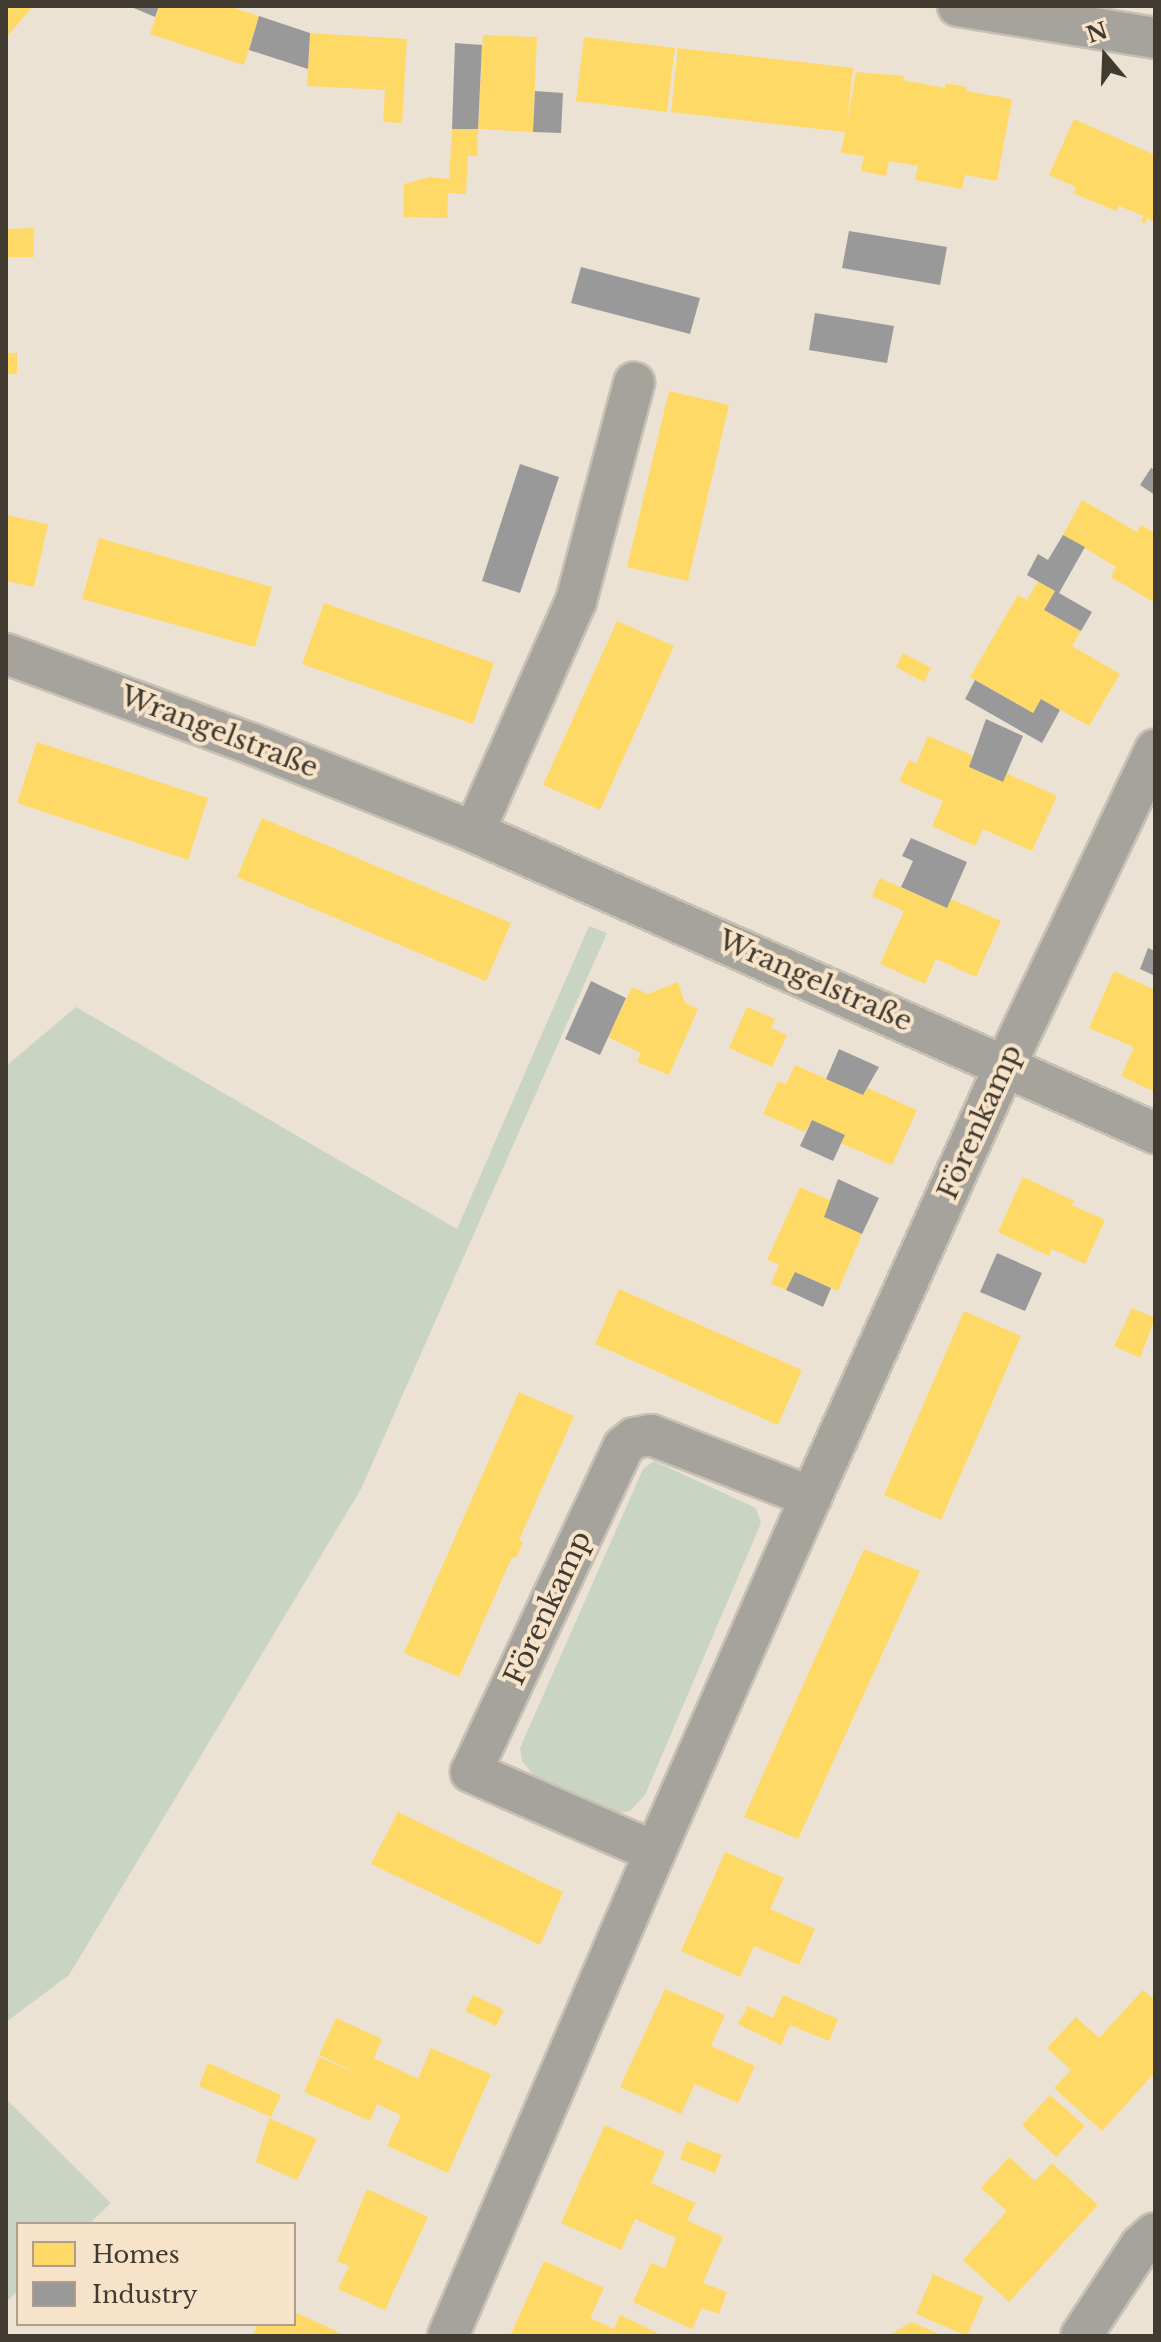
<!DOCTYPE html>
<meta charset="utf-8">
<style>
body{margin:0}
#map{position:relative;width:1161px;height:2342px;overflow:hidden;background:#ece2d4;font-family:"Libre Baskerville",serif}
div>[style]{position:absolute}
[style*='--x']{left:calc(var(--x)*1px);top:calc(var(--y)*1px);width:calc(var(--w)*1px);rotate:calc(var(--a)*1deg)}
.green>*{inset:0;background:#cad4c2}
.homes>*{inset:0;background:#ffd966}
.industry>*{inset:0;background:#999}
.roads{filter:drop-shadow(2px 0 #c7c0b5) drop-shadow(-2px 0 #c7c0b5) drop-shadow(0 2px #c7c0b5) drop-shadow(0 -2px #c7c0b5)}
.minor>*{height:40px;margin:-20px;padding:0 20px;transform-origin:20px;border-radius:20px;background:#a6a39d}
span{translate:-50% -50%;white-space:nowrap;text-align:center;line-height:1.15;-webkit-text-stroke:8px #f6e3c9;paint-order:stroke}
.street-label{font-size:28px;color:#413a30}
.frame{position:absolute;inset:0;border:8px solid #413a30;pointer-events:none}
.legend{position:absolute;left:16px;top:2222px;width:280px;height:104px;box-sizing:border-box;background:#f6e3c9;border:2px solid #ae9f8c;margin:0;padding:10px 14px;list-style:none;font-size:24px;color:#413a30}
.legend li{display:flex;align-items:center;gap:16px;height:40px}
.legend b{width:40px;border:2px solid #ae9f8c}
.north{position:absolute;left:1065px;top:16px;width:80px;height:80px;-webkit-text-stroke:6px #f6e3c9;paint-order:stroke;rotate:341deg;font-size:22px;font-weight:700;line-height:32px;text-align:center;color:#413a30}
.north::after{content:'';display:block;margin:auto;width:28px;height:36px;background:#413a30;clip-path:polygon(50% 0,100% 100%,50% 72%,0 100%)}
</style>
<div id="map">
<div class="green">
<i style="clip-path:polygon(589px 926px,607px 933px,361px 1489px,69px 1975px,6px 2022px,6px 1066px,76px 1007px,457px 1229px)"></i>
<i style="clip-path:polygon(654px 1461px,756px 1508px,761px 1523px,645px 1795px,630px 1811px,618px 1813px,535px 1777px,522px 1761px,520px 1748px,643px 1469px)"></i>
<i style="clip-path:polygon(6px 2099px,111px 2203px,89px 2224px,18px 2224px,18px 2291px,6px 2302px)"></i>
</div>
<div class="homes">
<i style="clip-path:polygon(6px 6px,33px 6px,6px 38px)"></i>
<i style="clip-path:polygon(159px 6px,227px 6px,259px 16px,244px 65px,150px 34px)"></i>
<i style="clip-path:polygon(310px 33px,407px 39px,402px 123px,383px 122px,385px 90px,307px 86px)"></i>
<i style="clip-path:polygon(483px 35px,537px 37px,533px 132px,478px 129px,477px 156px,468px 156px,466px 194px,448px 193px,447px 218px,403px 217px,404px 184px,429px 177px,449px 179px,452px 129px,478px 129px)"></i>
<i style="clip-path:polygon(584px 37px,675px 48px,667px 112px,576px 101px)"></i>
<i style="clip-path:polygon(678px 48px,853px 68px,847px 123px,856px 72px,904px 76px,903px 80px,945px 88px,946px 83px,967px 87px,966px 91px,1012px 99px,997px 181px,965px 175px,962px 189px,915px 180px,918px 166px,889px 161px,886px 176px,861px 171px,864px 156px,841px 153px,845px 132px,671px 112px)"></i>
<i style="clip-path:polygon(1074px 119px,1155px 155px,1155px 222px,1147px 218px,1145px 224px,1141px 222px,1144px 216px,1119px 206px,1116px 211px,1073px 193px,1076px 187px,1049px 175px)"></i>
<i style="clip-path:polygon(34px 228px,34px 257px,6px 257px,6px 229px)"></i>
<i style="clip-path:polygon(6px 347px,9px 353px,17px 353px,17px 374px,6px 374px)"></i>
<i style="clip-path:polygon(669px 391px,729px 405px,688px 581px,627px 567px)"></i>
<i style="clip-path:polygon(1082px 500px,1137px 532px,1141px 525px,1155px 533px,1155px 603px,1111px 577px,1116px 567px,1063px 535px)"></i>
<i style="clip-path:polygon(6px 515px,48px 524px,34px 587px,6px 581px)"></i>
<i style="clip-path:polygon(99px 538px,272px 587px,255px 647px,82px 599px)"></i>
<i style="clip-path:polygon(1038px 581px,1055px 591px,1044px 610px,1081px 631px,1072px 646px,1120px 674px,1089px 726px,1041px 699px,1033px 713px,970px 677px,1018px 595px,1027px 600px)"></i>
<i style="clip-path:polygon(324px 603px,494px 663px,473px 724px,302px 664px)"></i>
<i style="clip-path:polygon(617px 621px,674px 646px,600px 810px,543px 785px)"></i>
<i style="clip-path:polygon(903px 653px,931px 668px,924px 682px,896px 667px)"></i>
<i style="clip-path:polygon(928px 736px,974px 756px,969px 767px,1003px 782px,1006px 773px,1057px 796px,1032px 851px,983px 829px,975px 846px,932px 826px,943px 801px,899px 781px,909px 760px,916px 764px)"></i>
<i style="clip-path:polygon(37px 742px,208px 798px,188px 860px,17px 803px)"></i>
<i style="clip-path:polygon(262px 818px,511px 923px,486px 981px,237px 877px)"></i>
<i style="clip-path:polygon(880px 878px,947px 908px,951px 899px,1001px 921px,976px 977px,936px 959px,925px 984px,880px 964px,904px 911px,872px 896px)"></i>
<i style="clip-path:polygon(1114px 971px,1155px 990px,1155px 1092px,1121px 1076px,1134px 1047px,1089px 1028px)"></i>
<i style="clip-path:polygon(678px 982px,685px 1003px,698px 1009px,669px 1075px,637px 1062px,641px 1053px,608px 1037px,632px 987px,648px 994px)"></i>
<i style="clip-path:polygon(747px 1007px,775px 1019px,771px 1028px,787px 1035px,772px 1067px,729px 1048px)"></i>
<i style="clip-path:polygon(795px 1065px,863px 1095px,867px 1088px,917px 1110px,892px 1165px,841px 1143px,845px 1135px,812px 1120px,805px 1132px,763px 1114px,778px 1081px,786px 1084px)"></i>
<i style="clip-path:polygon(1023px 1177px,1074px 1201px,1072px 1205px,1105px 1220px,1085px 1264px,1052px 1249px,1049px 1256px,998px 1232px)"></i>
<i style="clip-path:polygon(800px 1187px,831px 1201px,824px 1217px,862px 1234px,838px 1291px,795px 1272px,786px 1290px,771px 1284px,779px 1265px,767px 1260px)"></i>
<i style="clip-path:polygon(619px 1289px,802px 1370px,778px 1425px,595px 1344px)"></i>
<i style="clip-path:polygon(1132px 1308px,1155px 1318px,1140px 1358px,1114px 1346px)"></i>
<i style="clip-path:polygon(964px 1311px,1021px 1336px,941px 1520px,884px 1495px)"></i>
<i style="clip-path:polygon(519px 1392px,574px 1416px,519px 1540px,523px 1542px,516px 1558px,512px 1557px,459px 1677px,404px 1653px)"></i>
<i style="clip-path:polygon(864px 1549px,920px 1571px,798px 1839px,744px 1817px)"></i>
<i style="clip-path:polygon(398px 1812px,563px 1892px,540px 1945px,371px 1864px)"></i>
<i style="clip-path:polygon(725px 1852px,784px 1878px,770px 1909px,815px 1929px,799px 1965px,754px 1946px,740px 1977px,681px 1951px)"></i>
<i style="clip-path:polygon(665px 1989px,725px 2015px,711px 2046px,755px 2066px,738px 2103px,695px 2084px,681px 2114px,620px 2087px)"></i>
<i style="clip-path:polygon(1143px 1990px,1155px 2000px,1155px 2072px,1102px 2131px,1054px 2088px,1071px 2070px,1047px 2048px,1076px 2017px,1099px 2038px)"></i>
<i style="clip-path:polygon(473px 1995px,504px 2010px,496px 2026px,465px 2011px)"></i>
<i style="clip-path:polygon(783px 1995px,838px 2019px,829px 2041px,790px 2025px,781px 2045px,738px 2024px,748px 2006px,773px 2018px)"></i>
<i style="clip-path:polygon(336px 2018px,382px 2039px,374px 2058px,418px 2079px,431px 2048px,491px 2074px,448px 2173px,387px 2146px,401px 2115px,377px 2104px,370px 2121px,304px 2092px,319px 2057px,366px 2077px,319px 2055px)"></i>
<i style="clip-path:polygon(208px 2063px,281px 2095px,271px 2117px,199px 2086px)"></i>
<i style="clip-path:polygon(1050px 2095px,1085px 2126px,1056px 2157px,1022px 2125px)"></i>
<i style="clip-path:polygon(269px 2118px,317px 2139px,297px 2180px,256px 2162px)"></i>
<i style="clip-path:polygon(605px 2125px,665px 2152px,651px 2183px,696px 2203px,687px 2220px,723px 2237px,703px 2283px,727px 2292px,719px 2314px,702px 2308px,692px 2329px,633px 2302px,651px 2263px,665px 2268px,676px 2238px,635px 2219px,621px 2250px,561px 2223px)"></i>
<i style="clip-path:polygon(687px 2141px,722px 2155px,715px 2173px,680px 2159px)"></i>
<i style="clip-path:polygon(1009px 2157px,1035px 2181px,1052px 2163px,1098px 2205px,1009px 2302px,963px 2260px,1007px 2211px,981px 2188px)"></i>
<i style="clip-path:polygon(367px 2189px,428px 2217px,385px 2310px,338px 2289px,349px 2266px,337px 2261px)"></i>
<i style="clip-path:polygon(544px 2261px,604px 2288px,590px 2318px,614px 2329px,620px 2315px,664px 2336px,510px 2336px)"></i>
<i style="clip-path:polygon(933px 2274px,984px 2297px,967px 2336px,916px 2314px)"></i>
<i style="clip-path:polygon(294px 2312px,310px 2319px,347px 2336px,252px 2336px,258px 2324px,294px 2324px)"></i>
<i style="clip-path:polygon(912px 2322px,944px 2336px,894px 2336px,892px 2333px)"></i>
</div>
<div class="industry">
<i style="clip-path:polygon(129px 6px,159px 6px,155px 17px)"></i>
<i style="clip-path:polygon(259px 16px,310px 33px,308px 69px,249px 50px)"></i>
<i style="clip-path:polygon(455px 43px,482px 45px,478px 129px,452px 129px)"></i>
<i style="clip-path:polygon(535px 91px,563px 93px,561px 133px,533px 132px)"></i>
<i style="clip-path:polygon(849px 231px,947px 247px,940px 285px,842px 268px)"></i>
<i style="clip-path:polygon(581px 267px,700px 298px,690px 334px,571px 303px)"></i>
<i style="clip-path:polygon(815px 313px,894px 326px,887px 363px,809px 350px)"></i>
<i style="clip-path:polygon(520px 464px,559px 477px,520px 593px,482px 581px)"></i>
<i style="clip-path:polygon(1151px 468px,1155px 470px,1155px 495px,1140px 485px)"></i>
<i style="clip-path:polygon(1063px 535px,1085px 547px,1059px 593px,1092px 612px,1081px 631px,1044px 610px,1055px 591px,1027px 575px,1038px 554px,1048px 560px)"></i>
<i style="clip-path:polygon(975px 680px,1033px 713px,1041px 699px,1060px 710px,1042px 743px,965px 699px)"></i>
<i style="clip-path:polygon(986px 719px,1023px 736px,1003px 782px,969px 767px)"></i>
<i style="clip-path:polygon(911px 838px,967px 862px,947px 908px,901px 887px,913px 861px,902px 856px)"></i>
<i style="clip-path:polygon(1148px 948px,1155px 951px,1155px 976px,1140px 969px)"></i>
<i style="clip-path:polygon(591px 981px,626px 998px,600px 1055px,565px 1039px)"></i>
<i style="clip-path:polygon(839px 1049px,879px 1067px,863px 1095px,826px 1079px)"></i>
<i style="clip-path:polygon(812px 1120px,845px 1135px,833px 1161px,800px 1146px)"></i>
<i style="clip-path:polygon(838px 1179px,879px 1198px,862px 1234px,824px 1217px)"></i>
<i style="clip-path:polygon(997px 1253px,1042px 1273px,1025px 1311px,980px 1292px)"></i>
<i style="clip-path:polygon(795px 1272px,831px 1288px,823px 1307px,786px 1290px)"></i>
</div>
<div class="roads">
<div class="minor">
<i style="--x:958;--y:6;--w:200;--a:9.2"></i>
<i style="--x:6;--y:654;--w:262;--a:20.1"></i>
<i style="--x:252;--y:744;--w:239;--a:21.6"></i>
<i style="--x:474;--y:832;--w:745;--a:23.85"></i>
<i style="--x:474;--y:832;--w:253;--a:-66.2"></i>
<i style="--x:576;--y:601;--w:226;--a:-75.1"></i>
<i style="--x:655;--y:1852;--w:201;--a:-156.5"></i>
<i style="--x:471;--y:1772;--w:359;--a:-64.9"></i>
<i style="--x:623;--y:1447;--w:14;--a:-39"></i>
<i style="--x:634;--y:1438;--w:17;--a:-10"></i>
<i style="--x:651;--y:1435;--w:172;--a:21.2"></i>
<i style="--x:448;--y:2336;--w:526;--a:-66.84"></i>
<i style="--x:655;--y:1852;--w:388;--a:-66.3"></i>
<i style="--x:811;--y:1497;--w:475;--a:-65.8"></i>
<i style="--x:1006;--y:1064;--w:348;--a:-64.6"></i>
<i style="--x:1081;--y:2336;--w:109;--a:-56.6"></i>
<i style="--x:1141;--y:2245;--w:18;--a:-41"></i>
</div>
</div>
<div class="street-label">
<span style="left:219px;top:732px;rotate:21deg">Wrangelstraße</span>
<span style="left:815px;top:981px;rotate:24deg">Wrangelstraße</span>
<span style="left:980px;top:1122px;rotate:-66deg">Förenkamp</span>
<span style="left:548px;top:1608px;rotate:-65deg">Förenkamp</span>
</div>
<div class="frame"></div>
<ul class="legend">
<li><b style="height:22px;background:#ffd966"></b>Homes</li>
<li><b style="height:22px;background:#999"></b>Industry</li>
</ul>
<div class="north">N</div>
</div>
